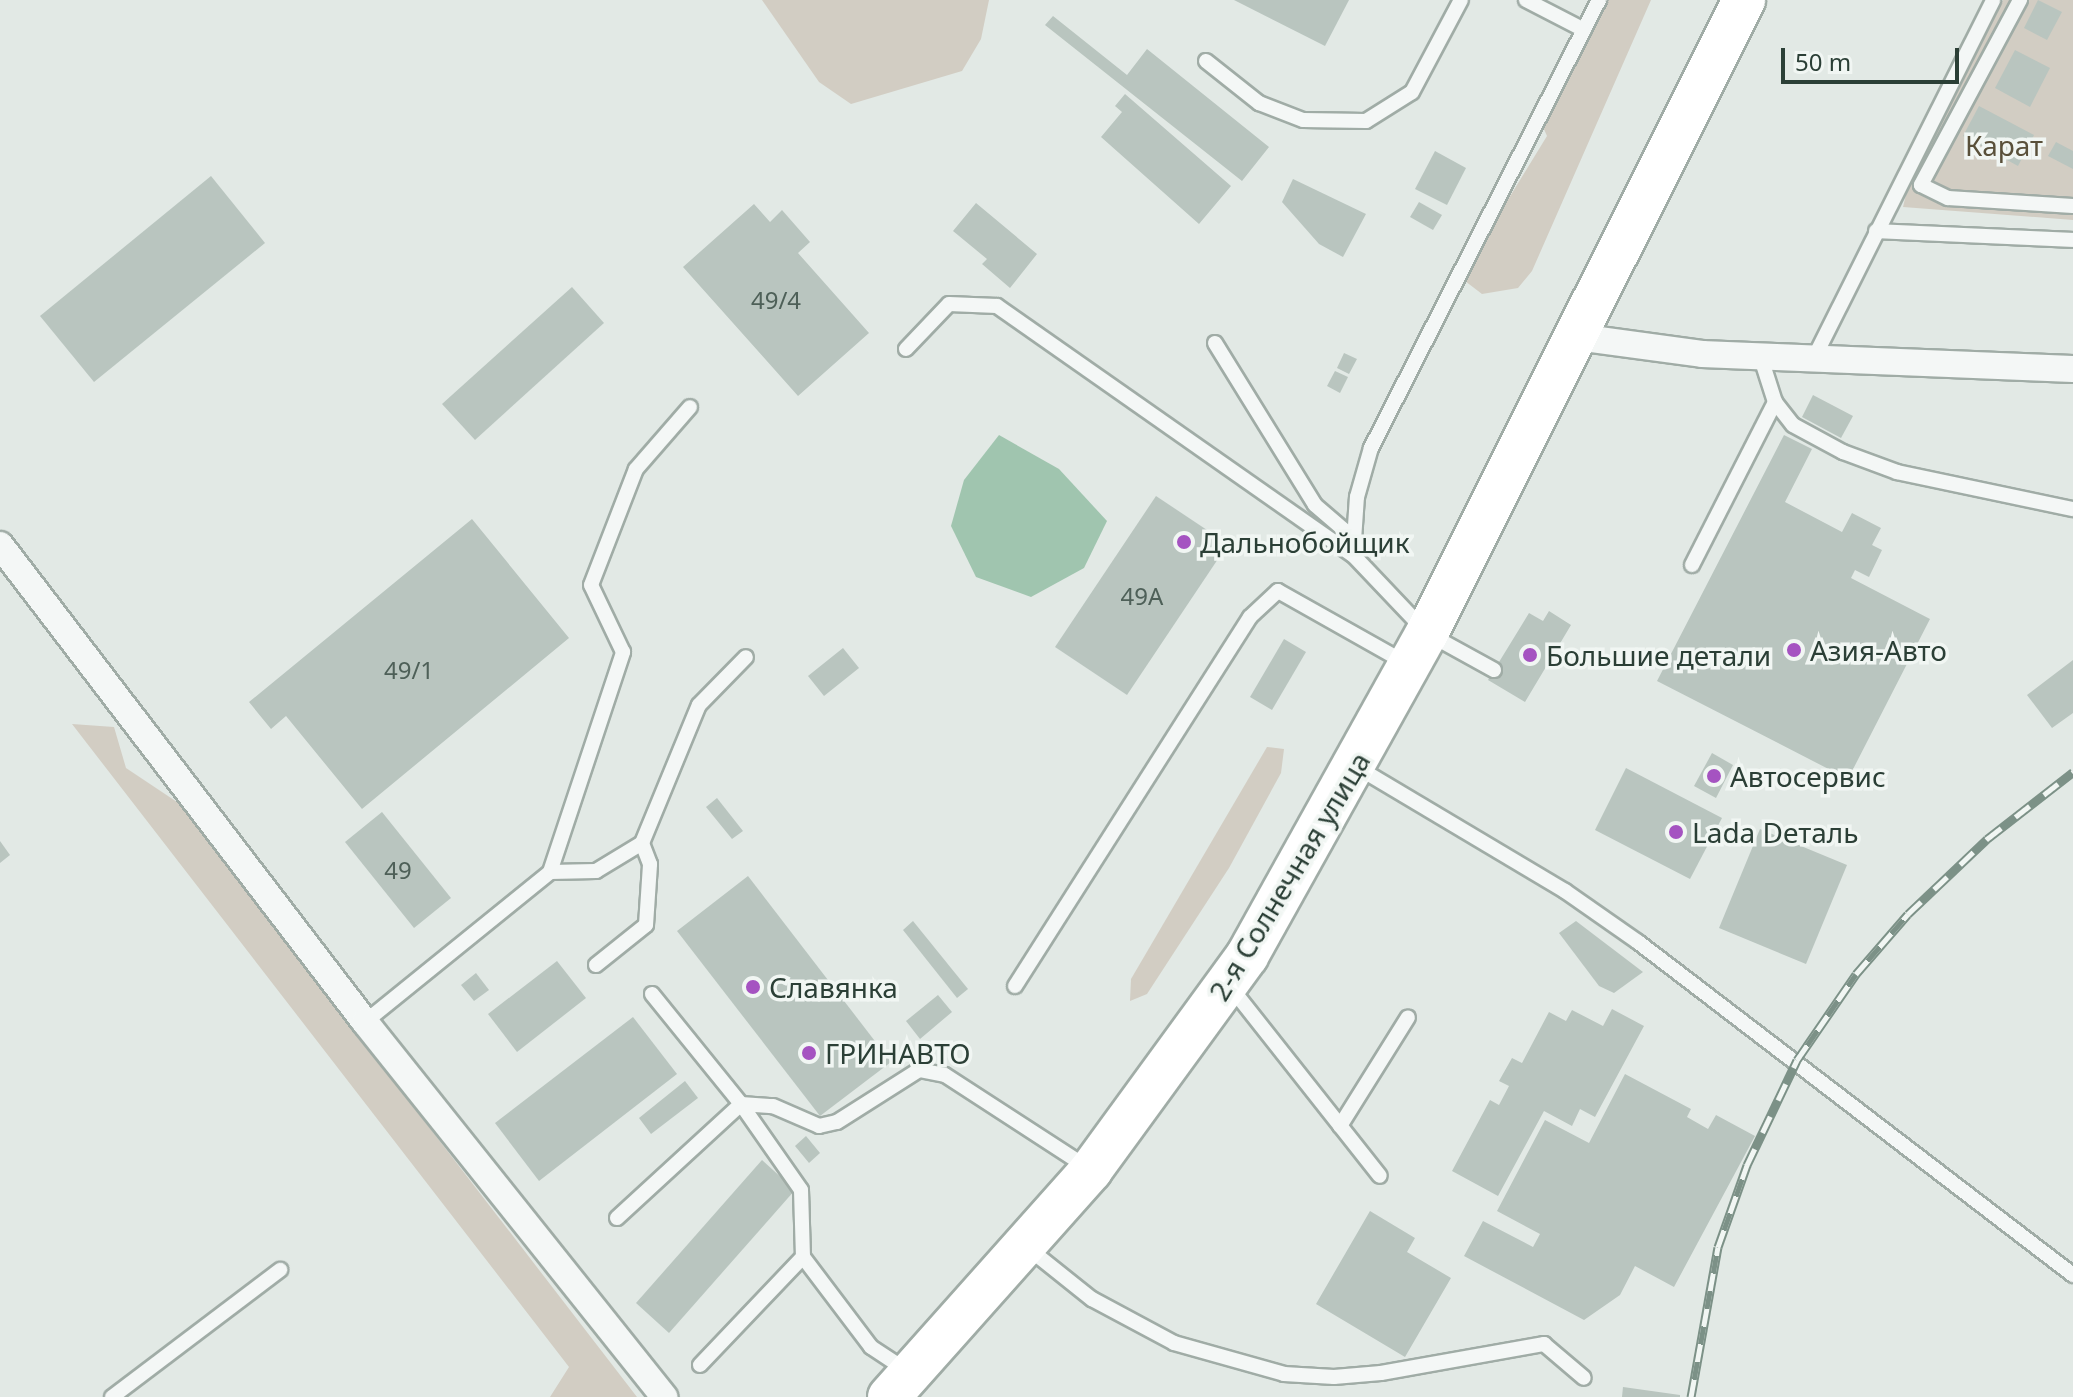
<!DOCTYPE html>
<meta charset="utf-8">
<style>
body{margin:0}
#map{position:relative;width:2073px;height:1397px;overflow:hidden;background:#e2e9e5;font-family:"Noto Sans",sans-serif}
div>[style]{position:absolute}
[style*='--x']{left:calc(var(--x)*1px);top:calc(var(--y)*1px);width:calc(var(--w)*1px);rotate:calc(var(--a)*1deg)}
.green>*{inset:0;background:#d2cdc3}
.water>*{inset:0;background:#a0c5af}
.building>*{inset:0;background:#b9c5bf}
.roads{filter:drop-shadow(2px 0 #a0aca6) drop-shadow(-2px 0 #a0aca6) drop-shadow(0 2px #a0aca6) drop-shadow(0 -2px #a0aca6)}
.lane>*{height:14px;margin:-7px;padding:0 7px;transform-origin:7px;border-radius:7px;background:#f4f7f6}
.street>*{height:26px;margin:-13px;padding:0 13px;transform-origin:13px;border-radius:13px;background:#f4f7f6}
.primary>*{height:42px;margin:-21px;padding:0 21px;transform-origin:21px;border-radius:21px;background:#fff}
.rail>*{height:9px;margin-top:-4.5px;transform-origin:0;background:repeating-linear-gradient(90deg,#f1f6f3 0 18px,#7c9187 0 36px);box-sizing:border-box;border-block:2px solid #7c9187}
.dots>*{width:22px;height:22px;translate:-50% -50%;box-sizing:border-box;border:4px solid #f1f6f3;border-radius:50%}
span{translate:-50% -50%;white-space:nowrap;text-align:center;line-height:1.15;-webkit-text-stroke:7px #f1f6f3;paint-order:stroke}
.number-label{font-size:24px;color:#4e6058}
.number-label span{-webkit-text-stroke-width:0}
.park-label{font-size:28px;color:#59503a}
.poi-label{font-size:28px;color:#2b3f36}
.left{translate:0 -50%;text-align:left}
.street-label{font-size:28px;color:#2b3f36}
.scale{position:absolute;left:1781px;top:48px;width:178px;height:36px;box-sizing:border-box;border:4px solid #2b3f36;border-top:0;padding-left:10px;font-size:24px;line-height:28px;white-space:nowrap;color:#2b3f36;-webkit-text-stroke:6px #f1f6f3;paint-order:stroke}
</style>
<div id="map">
<div class="green">
<i style="clip-path:polygon(762px 0,989px 0,981px 39px,962px 71px,851px 104px,819px 82px)"></i>
<i style="clip-path:polygon(1607px 0,1651px 0,1532px 271px,1518px 288px,1482px 294px,1465px 281px,1463px 273px,1547px 136px,1543px 127px)"></i>
<i style="clip-path:polygon(2003px 0,2073px 0,2073px 220px,1903px 207px,1910px 178px)"></i>
<i style="clip-path:polygon(72px 724px,114px 727px,126px 768px,180px 804px,637px 1397px,550px 1397px,569px 1367px)"></i>
<i style="clip-path:polygon(1267px 747px,1284px 749px,1281px 773px,1229px 868px,1147px 994px,1130px 1001px,1131px 979px)"></i>
</div>
<div class="water">
<i style="clip-path:polygon(999px 435px,1059px 469px,1107px 521px,1084px 568px,1031px 597px,976px 577px,951px 526px,964px 480px)"></i>
</div>
<div class="building">
<i style="clip-path:polygon(1234px 0,1349px 0,1325px 46px)"></i>
<i style="clip-path:polygon(2038px 0,2062px 12px,2047px 40px,2024px 28px)"></i>
<i style="clip-path:polygon(1053px 16px,1127px 75px,1147px 49px,1269px 147px,1242px 181px,1045px 25px)"></i>
<i style="clip-path:polygon(2015px 50px,2050px 68px,2030px 107px,1995px 88px)"></i>
<i style="clip-path:polygon(1125px 94px,1231px 186px,1199px 224px,1101px 137px,1122px 112px,1115px 106px)"></i>
<i style="clip-path:polygon(1979px 106px,2034px 135px,2018px 166px,1963px 136px)"></i>
<i style="clip-path:polygon(2056px 142px,2073px 151px,2073px 169px,2048px 156px)"></i>
<i style="clip-path:polygon(1435px 151px,1466px 168px,1447px 205px,1415px 189px)"></i>
<i style="clip-path:polygon(211px 176px,265px 243px,94px 382px,40px 316px)"></i>
<i style="clip-path:polygon(1293px 179px,1366px 214px,1343px 257px,1319px 244px,1282px 202px)"></i>
<i style="clip-path:polygon(1419px 202px,1442px 215px,1433px 230px,1410px 217px)"></i>
<i style="clip-path:polygon(976px 203px,1037px 254px,1010px 288px,982px 264px,987px 259px,953px 231px)"></i>
<i style="clip-path:polygon(754px 204px,770px 222px,782px 210px,810px 242px,798px 253px,869px 333px,798px 396px,683px 267px)"></i>
<i style="clip-path:polygon(572px 287px,604px 323px,475px 440px,442px 404px)"></i>
<i style="clip-path:polygon(1344px 353px,1357px 359px,1349px 374px,1337px 368px)"></i>
<i style="clip-path:polygon(1335px 371px,1348px 377px,1340px 393px,1327px 386px)"></i>
<i style="clip-path:polygon(1813px 395px,1853px 416px,1841px 438px,1802px 417px)"></i>
<i style="clip-path:polygon(1784px 435px,1812px 449px,1785px 502px,1842px 532px,1852px 513px,1881px 528px,1872px 545px,1882px 550px,1869px 577px,1855px 570px,1851px 578px,1930px 619px,1848px 779px,1657px 681px)"></i>
<i style="clip-path:polygon(1156px 496px,1228px 544px,1127px 695px,1055px 647px)"></i>
<i style="clip-path:polygon(472px 519px,569px 638px,362px 809px,286px 716px,271px 729px,249px 702px)"></i>
<i style="clip-path:polygon(1549px 611px,1571px 625px,1525px 702px,1488px 680px,1529px 613px,1543px 621px)"></i>
<i style="clip-path:polygon(1284px 639px,1306px 652px,1272px 710px,1250px 697px)"></i>
<i style="clip-path:polygon(843px 648px,859px 668px,824px 696px,808px 676px)"></i>
<i style="clip-path:polygon(2073px 660px,2073px 713px,2052px 728px,2027px 695px)"></i>
<i style="clip-path:polygon(1712px 753px,1733px 765px,1716px 798px,1694px 786px)"></i>
<i style="clip-path:polygon(1626px 768px,1722px 818px,1690px 879px,1595px 830px)"></i>
<i style="clip-path:polygon(717px 798px,743px 831px,732px 839px,706px 807px)"></i>
<i style="clip-path:polygon(382px 812px,451px 898px,414px 928px,345px 842px)"></i>
<i style="clip-path:polygon(1760px 829px,1847px 865px,1806px 964px,1719px 928px)"></i>
<i style="clip-path:polygon(0 841px,10px 855px,0 863px)"></i>
<i style="clip-path:polygon(748px 876px,891px 1062px,820px 1116px,677px 931px)"></i>
<i style="clip-path:polygon(913px 921px,968px 989px,957px 998px,903px 930px)"></i>
<i style="clip-path:polygon(1576px 921px,1643px 972px,1614px 993px,1599px 986px,1559px 933px)"></i>
<i style="clip-path:polygon(557px 961px,586px 998px,517px 1052px,488px 1014px)"></i>
<i style="clip-path:polygon(476px 973px,489px 990px,474px 1001px,461px 985px)"></i>
<i style="clip-path:polygon(938px 995px,952px 1012px,920px 1039px,906px 1021px)"></i>
<i style="clip-path:polygon(1612px 1009px,1644px 1026px,1595px 1117px,1580px 1109px,1572px 1126px,1544px 1111px,1498px 1196px,1452px 1171px,1490px 1100px,1499px 1105px,1509px 1086px,1499px 1081px,1512px 1058px,1522px 1063px,1549px 1012px,1566px 1021px,1572px 1010px,1603px 1026px)"></i>
<i style="clip-path:polygon(633px 1017px,677px 1074px,539px 1181px,495px 1123px)"></i>
<i style="clip-path:polygon(1625px 1074px,1691px 1109px,1687px 1117px,1708px 1129px,1716px 1115px,1755px 1136px,1674px 1287px,1635px 1266px,1620px 1295px,1584px 1320px,1464px 1256px,1483px 1221px,1533px 1247px,1540px 1234px,1497px 1211px,1545px 1120px,1589px 1143px)"></i>
<i style="clip-path:polygon(685px 1081px,698px 1098px,651px 1134px,639px 1118px)"></i>
<i style="clip-path:polygon(806px 1136px,820px 1153px,809px 1163px,795px 1146px)"></i>
<i style="clip-path:polygon(762px 1160px,795px 1190px,669px 1333px,636px 1303px)"></i>
<i style="clip-path:polygon(1370px 1211px,1415px 1238px,1407px 1252px,1451px 1278px,1405px 1357px,1316px 1304px)"></i>
<i style="clip-path:polygon(1623px 1387px,1680px 1395px,1680px 1397px,1622px 1397px)"></i>
</div>
<div class="roads">
<div class="lane">
<i style="--x:1526;--y:0;--w:65;--a:27.3"></i>
<i style="--x:2020;--y:0;--w:210;--a:118.2"></i>
<i style="--x:1921;--y:185;--w:30;--a:26"></i>
<i style="--x:1948;--y:198;--w:125;--a:3.7"></i>
<i style="--x:1206;--y:61;--w:68;--a:38.4"></i>
<i style="--x:1259;--y:103;--w:47;--a:21.1"></i>
<i style="--x:1303;--y:120;--w:63;--a:0.9"></i>
<i style="--x:1366;--y:121;--w:54;--a:-32.2"></i>
<i style="--x:1412;--y:92;--w:104;--a:-62"></i>
<i style="--x:1876;--y:231;--w:197;--a:2.6"></i>
<i style="--x:1215;--y:343;--w:190;--a:58.3"></i>
<i style="--x:1315;--y:505;--w:48;--a:40.7"></i>
<i style="--x:906;--y:349;--w:62;--a:-46.3"></i>
<i style="--x:949;--y:304;--w:48;--a:2.4"></i>
<i style="--x:997;--y:306;--w:434;--a:35"></i>
<i style="--x:1760;--y:355;--w:49;--a:72.3"></i>
<i style="--x:1775;--y:402;--w:29;--a:52"></i>
<i style="--x:1793;--y:425;--w:57;--a:28.4"></i>
<i style="--x:1843;--y:452;--w:58;--a:20.3"></i>
<i style="--x:1897;--y:472;--w:180;--a:11.9"></i>
<i style="--x:1814;--y:358;--w:400;--a:-63.4"></i>
<i style="--x:1692;--y:565;--w:183;--a:-63"></i>
<i style="--x:1494;--y:670;--w:77;--a:-151.1"></i>
<i style="--x:1427;--y:633;--w:108;--a:-133.5"></i>
<i style="--x:1353;--y:555;--w:58;--a:-86.1"></i>
<i style="--x:1357;--y:497;--w:51;--a:-74.1"></i>
<i style="--x:1371;--y:448;--w:503;--a:-63.03"></i>
<i style="--x:1357;--y:767;--w:242;--a:30.8"></i>
<i style="--x:1565;--y:891;--w:89;--a:34.9"></i>
<i style="--x:1638;--y:942;--w:548;--a:37.43"></i>
<i style="--x:550;--y:872;--w:46;--a:-1.2"></i>
<i style="--x:596;--y:871;--w:54;--a:-31.3"></i>
<i style="--x:642;--y:843;--w:149;--a:-67.6"></i>
<i style="--x:699;--y:705;--w:67;--a:-45.6"></i>
<i style="--x:596;--y:965;--w:64;--a:-38.7"></i>
<i style="--x:646;--y:925;--w:61;--a:-86.2"></i>
<i style="--x:650;--y:864;--w:22;--a:-111"></i>
<i style="--x:1229;--y:985;--w:243;--a:51.7"></i>
<i style="--x:1015;--y:986;--w:437;--a:-57.5"></i>
<i style="--x:1250;--y:617;--w:38;--a:-43"></i>
<i style="--x:1278;--y:591;--w:147;--a:29.4"></i>
<i style="--x:652;--y:994;--w:141;--a:51"></i>
<i style="--x:741;--y:1104;--w:105;--a:55.1"></i>
<i style="--x:801;--y:1190;--w:67;--a:88.3"></i>
<i style="--x:803;--y:1257;--w:113;--a:52.9"></i>
<i style="--x:871;--y:1347;--w:42;--a:33.3"></i>
<i style="--x:365;--y:1022;--w:238;--a:-39"></i>
<i style="--x:550;--y:872;--w:232;--a:-71.6"></i>
<i style="--x:623;--y:652;--w:74;--a:-115.5"></i>
<i style="--x:591;--y:585;--w:124;--a:-68.8"></i>
<i style="--x:636;--y:469;--w:82;--a:-48.9"></i>
<i style="--x:1340;--y:1126;--w:128;--a:-58"></i>
<i style="--x:617;--y:1218;--w:168;--a:-42.6"></i>
<i style="--x:741;--y:1104;--w:32;--a:4"></i>
<i style="--x:773;--y:1106;--w:50;--a:23.5"></i>
<i style="--x:819;--y:1126;--w:18;--a:-13"></i>
<i style="--x:837;--y:1122;--w:97;--a:-32.4"></i>
<i style="--x:919;--y:1070;--w:26;--a:11"></i>
<i style="--x:945;--y:1075;--w:171;--a:33"></i>
<i style="--x:1028;--y:1248;--w:82;--a:38.6"></i>
<i style="--x:1092;--y:1299;--w:93;--a:28.2"></i>
<i style="--x:1174;--y:1343;--w:114;--a:15.7"></i>
<i style="--x:1284;--y:1374;--w:50;--a:3.4"></i>
<i style="--x:1334;--y:1377;--w:47;--a:-4.9"></i>
<i style="--x:1381;--y:1373;--w:166;--a:-10.1"></i>
<i style="--x:1544;--y:1344;--w:52;--a:40.4"></i>
<i style="--x:700;--y:1365;--w:149;--a:-46.4"></i>
<i style="--x:112;--y:1397;--w:211;--a:-37.1"></i>
</div>
<div class="street">
<i style="--x:1577;--y:337;--w:126;--a:7.7"></i>
<i style="--x:1702;--y:354;--w:371;--a:2.3"></i>
<i style="--x:0;--y:545;--w:601;--a:52.58"></i>
<i style="--x:365;--y:1022;--w:480;--a:51.4"></i>
</div>
<div class="primary">
<i style="--x:889;--y:1397;--w:304;--a:-48.3"></i>
<i style="--x:1091;--y:1170;--w:265;--a:-53.9"></i>
<i style="--x:1247;--y:956;--w:370;--a:-60.9"></i>
<i style="--x:1427;--y:633;--w:708;--a:-63.4"></i>
</div>
</div>
<div class="rail">
<i style="--x:1691;--y:1397;--w:152;--a:-79.8"></i>
<i style="--x:1718;--y:1247;--w:87;--a:-70.5"></i>
<i style="--x:1747;--y:1165;--w:116;--a:-64.5"></i>
<i style="--x:1797;--y:1060;--w:104;--a:-55.5"></i>
<i style="--x:1856;--y:974;--w:79;--a:-49.1"></i>
<i style="--x:1908;--y:914;--w:109;--a:-43.5"></i>
<i style="--x:1987;--y:839;--w:109;--a:-37.9"></i>
</div>
<div class="dots">
<i style="left:1184px;top:542px;background:#a553c1"></i>
<i style="left:1794px;top:650px;background:#a553c1"></i>
<i style="left:1530px;top:655px;background:#a553c1"></i>
<i style="left:1714px;top:776px;background:#a553c1"></i>
<i style="left:1676px;top:832px;background:#a553c1"></i>
<i style="left:753px;top:987px;background:#a553c1"></i>
<i style="left:809px;top:1053px;background:#a553c1"></i>
</div>
<div class="number-label">
<span style="left:776px;top:300px">49/4</span>
<span style="left:1142px;top:596px">49А</span>
<span style="left:409px;top:670px">49/1</span>
<span style="left:398px;top:870px">49</span>
</div>
<div class="park-label">
<span style="left:2004px;top:145px">Карат</span>
</div>
<div class="poi-label">
<span class="left" style="left:1200px;top:542px">Дальнобойщик</span>
<span class="left" style="left:1810px;top:650px">Азия-Авто</span>
<span class="left" style="left:1546px;top:655px">Большие детали</span>
<span class="left" style="left:1730px;top:776px">Автосервис</span>
<span class="left" style="left:1692px;top:832px">Lada Dеталь</span>
<span class="left" style="left:769px;top:987px">Славянка</span>
<span class="left" style="left:825px;top:1053px">ГРИНАВТО</span>
</div>
<div class="street-label">
<span style="left:1289px;top:876px;rotate:-59deg">2-я Солнечная улица</span>
</div>
<div class="scale">50 m</div>
</div>
